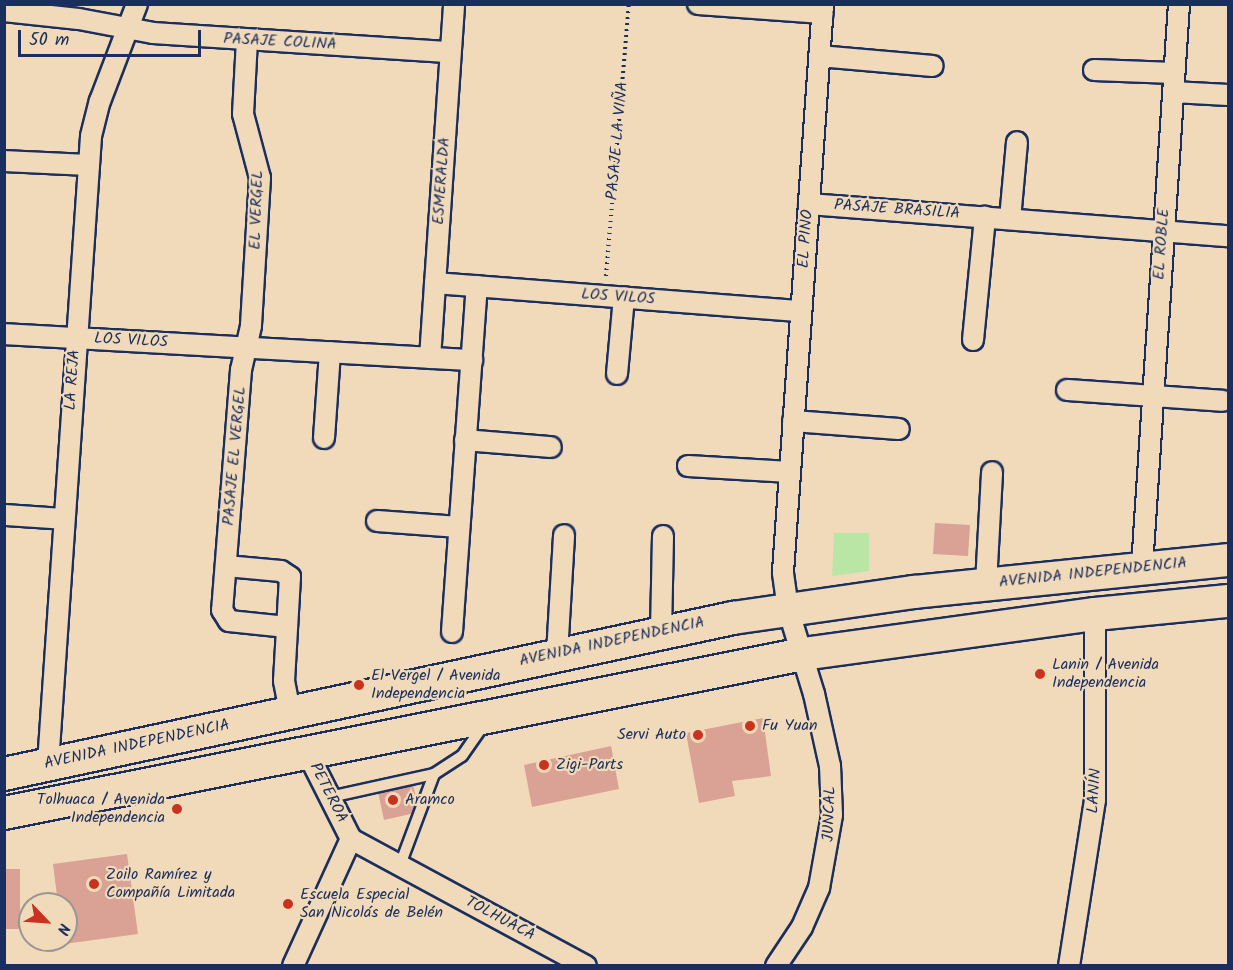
<!DOCTYPE html>
<meta charset="utf-8">
<style>
body{margin:0}
#map{position:relative;width:1233px;height:970px;overflow:hidden;background:#f1dab9;font-family:Kalam,sans-serif}
div>[style]{position:absolute}
[style*='--x']{left:calc(var(--x)*1px);top:calc(var(--y)*1px);width:calc(var(--w)*1px);rotate:calc(var(--a)*1deg)}
.green>*{inset:0;background:#b9e6a4}
.building>*{inset:0;background:#daa195}
.path>*{height:4px;margin-top:-2px;transform-origin:0;background:repeating-linear-gradient(90deg,#1b2f5e 0 1.5px,transparent 0 6px)}
.roads{filter:drop-shadow(2px 0 #1b2f5e) drop-shadow(-2px 0 #1b2f5e) drop-shadow(0 2px #1b2f5e) drop-shadow(0 -2px #1b2f5e)}
.service>*{height:10px;margin:-5px;padding:0 5px;transform-origin:5px;border-radius:5px;background:#f1dab9}
.minor>*{height:20px;margin:-10px;padding:0 10px;transform-origin:10px;border-radius:10px;background:#f1dab9}
.primary>*{height:32px;margin:-16px;padding:0 16px;transform-origin:16px;border-radius:16px;background:#f1dab9}
.dots>*{width:16px;height:16px;translate:-50% -50%;box-sizing:border-box;border:3px solid #f1dab9;border-radius:50%}
span{translate:-50% -50%;white-space:nowrap;text-align:center;line-height:1.15;-webkit-text-stroke:4.5px #f1dab9;paint-order:stroke}
.street-label{font-size:16px;color:#1b2f5e}
.poi-label{font-size:16px;color:#1b2f5e}
.left{translate:0 -50%;text-align:left}
.right{translate:-100% -50%;text-align:right}
.frame{position:absolute;inset:0;border:6px solid #1b2f5e;pointer-events:none}
.north{position:absolute;left:18px;top:892px;width:60px;height:60px;box-sizing:border-box;background:#f1dab9;border:2px solid #9b9695;border-radius:50%;rotate:115deg;font-size:16px;font-weight:700;line-height:24px;text-align:center;color:#1b2f5e}
.north::after{content:'';display:block;margin:auto;width:21px;height:27px;background:#c8321e;clip-path:polygon(50% 0,100% 100%,50% 72%,0 100%)}
.scale{position:absolute;left:18px;top:30px;width:183px;height:27px;box-sizing:border-box;border:3px solid #1b2f5e;border-top:0;padding-left:8px;font-size:18px;line-height:21px;white-space:nowrap;color:#1b2f5e;-webkit-text-stroke:4px #f1dab9;paint-order:stroke}
</style>
<div id="map">
<div class="green">
<i style="clip-path:polygon(834px 533px,869px 533px,869px 571px,832px 576px)"></i>
</div>
<div class="building">
<i style="clip-path:polygon(935px 523px,970px 525px,968px 556px,933px 554px)"></i>
<i style="clip-path:polygon(763px 718px,771px 776px,732px 781px,735px 796px,699px 803px,686px 733px)"></i>
<i style="clip-path:polygon(611px 746px,619px 789px,532px 807px,524px 765px)"></i>
<i style="clip-path:polygon(413px 784px,419px 812px,384px 820px,378px 792px)"></i>
<i style="clip-path:polygon(127px 854px,138px 934px,64px 944px,66px 904px,58px 904px,53px 864px)"></i>
<i style="clip-path:polygon(4px 869px,20px 869px,20px 929px,4px 929px)"></i>
</div>
<div class="path">
<i style="--x:606;--y:276;--w:273;--a:-85.2"></i>
</div>
<div class="roads">
<div class="service">
<i style="--x:330;--y:797;--w:107;--a:-12.5"></i>
<i style="--x:434;--y:774;--w:33;--a:-33"></i>
<i style="--x:462;--y:756;--w:40;--a:-55.1"></i>
<i style="--x:400;--y:865;--w:97;--a:-69.5"></i>
</div>
<div class="minor">
<i style="--x:698;--y:4;--w:125;--a:4.1"></i>
<i style="--x:4;--y:11;--w:75;--a:6.1"></i>
<i style="--x:79;--y:19;--w:75;--a:10.7"></i>
<i style="--x:153;--y:33;--w:298;--a:3.7"></i>
<i style="--x:247;--y:40;--w:74;--a:93.1"></i>
<i style="--x:243;--y:114;--w:66;--a:75.1"></i>
<i style="--x:260;--y:178;--w:148;--a:93.5"></i>
<i style="--x:251;--y:326;--w:45;--a:102.8"></i>
<i style="--x:241;--y:370;--w:241;--a:94.5"></i>
<i style="--x:222;--y:610;--w:13;--a:58"></i>
<i style="--x:229;--y:621;--w:58;--a:5.9"></i>
<i style="--x:819;--y:56;--w:114;--a:5"></i>
<i style="--x:1094;--y:70;--w:80;--a:2.1"></i>
<i style="--x:1173;--y:92;--w:55;--a:3.1"></i>
<i style="--x:4;--y:161;--w:85;--a:2.7"></i>
<i style="--x:809;--y:204;--w:420;--a:4.4"></i>
<i style="--x:1010;--y:219;--w:77;--a:-84.8"></i>
<i style="--x:435;--y:283;--w:367;--a:4.4"></i>
<i style="--x:4;--y:334;--w:469;--a:3.2"></i>
<i style="--x:973;--y:340;--w:124;--a:-84.4"></i>
<i style="--x:430;--y:358;--w:355;--a:-86.1"></i>
<i style="--x:617;--y:374;--w:77;--a:-84.8"></i>
<i style="--x:1067;--y:390;--w:156;--a:4"></i>
<i style="--x:793;--y:421;--w:106;--a:4.3"></i>
<i style="--x:324;--y:438;--w:86;--a:-86"></i>
<i style="--x:465;--y:440;--w:86;--a:4.7"></i>
<i style="--x:688;--y:466;--w:102;--a:3.4"></i>
<i style="--x:4;--y:515;--w:60;--a:3.8"></i>
<i style="--x:377;--y:521;--w:82;--a:4.2"></i>
<i style="--x:226;--y:566;--w:55;--a:5.2"></i>
<i style="--x:281;--y:571;--w:11;--a:34"></i>
<i style="--x:290;--y:577;--w:104;--a:93.3"></i>
<i style="--x:284;--y:681;--w:31;--a:79"></i>
<i style="--x:1142;--y:567;--w:564;--a:-86.24"></i>
<i style="--x:986;--y:584;--w:112;--a:-86.9"></i>
<i style="--x:452;--y:632;--w:347;--a:-85.9"></i>
<i style="--x:661;--y:632;--w:96;--a:-88.8"></i>
<i style="--x:557;--y:654;--w:119;--a:-86.6"></i>
<i style="--x:48;--y:764;--w:629;--a:-86.08"></i>
<i style="--x:91;--y:136;--w:36;--a:-76"></i>
<i style="--x:100;--y:101;--w:104;--a:-69.1"></i>
<i style="--x:351;--y:839;--w:267;--a:28.4"></i>
<i style="--x:293;--y:966;--w:140;--a:-65.5"></i>
<i style="--x:351;--y:839;--w:97;--a:-116.8"></i>
<i style="--x:776;--y:966;--w:47;--a:-56.3"></i>
<i style="--x:802;--y:927;--w:43;--a:-66.4"></i>
<i style="--x:819;--y:888;--w:74;--a:-79.9"></i>
<i style="--x:832;--y:815;--w:49;--a:-92.3"></i>
<i style="--x:830;--y:766;--w:74;--a:-102.5"></i>
<i style="--x:814;--y:694;--w:89;--a:-107"></i>
<i style="--x:788;--y:609;--w:37;--a:-98"></i>
<i style="--x:783;--y:572;--w:569;--a:-85.97"></i>
<i style="--x:1069;--y:966;--w:168;--a:-81.1"></i>
<i style="--x:1095;--y:800;--w:186;--a:-90"></i>
</div>
<div class="primary">
<i style="--x:4;--y:774;--w:746;--a:-12.08"></i>
<i style="--x:733;--y:618;--w:183;--a:-8.2"></i>
<i style="--x:914;--y:592;--w:316;--a:-5.8"></i>
<i style="--x:4;--y:813;--w:815;--a:-11.25"></i>
<i style="--x:803;--y:654;--w:295;--a:-7.8"></i>
<i style="--x:1095;--y:614;--w:134;--a:-5.6"></i>
</div>
</div>
<div class="dots">
<i style="left:1040px;top:674px;background:#c8321e"></i>
<i style="left:359px;top:685px;background:#c8321e"></i>
<i style="left:750px;top:726px;background:#c8321e"></i>
<i style="left:698px;top:735px;background:#c8321e"></i>
<i style="left:544px;top:765px;background:#c8321e"></i>
<i style="left:393px;top:800px;background:#c8321e"></i>
<i style="left:177px;top:809px;background:#c8321e"></i>
<i style="left:94px;top:884px;background:#c8321e"></i>
<i style="left:288px;top:904px;background:#c8321e"></i>
</div>
<div class="street-label">
<span style="left:280px;top:42px;rotate:3deg">PASAJE COLINA</span>
<span style="left:618px;top:141px;rotate:-85deg">PASAJE LA VIÑA</span>
<span style="left:442px;top:181px;rotate:-86deg">ESMERALDA</span>
<span style="left:257px;top:210px;rotate:-88deg">EL VERGEL</span>
<span style="left:897px;top:210px;rotate:4deg">PASAJE BRASILIA</span>
<span style="left:806px;top:239px;rotate:-86deg">EL PINO</span>
<span style="left:1162px;top:244px;rotate:-86deg">EL ROBLE</span>
<span style="left:618px;top:297px;rotate:4deg">LOS VILOS</span>
<span style="left:131px;top:341px;rotate:3deg">LOS VILOS</span>
<span style="left:73px;top:380px;rotate:-86deg">LA REJA</span>
<span style="left:235px;top:456px;rotate:-85deg">PASAJE EL VERGEL</span>
<span style="left:1093px;top:573px;rotate:-6deg">AVENIDA INDEPENDENCIA</span>
<span style="left:612px;top:642px;rotate:-12deg">AVENIDA INDEPENDENCIA</span>
<span style="left:137px;top:745px;rotate:-12deg">AVENIDA INDEPENDENCIA</span>
<span style="left:1095px;top:791px;rotate:-86deg">LANÍN</span>
<span style="left:328px;top:793px;rotate:63deg">PETEROA</span>
<span style="left:830px;top:814px;rotate:-88deg">JUNCAL</span>
<span style="left:500px;top:919px;rotate:28deg">TOLHUACA</span>
</div>
<div class="poi-label">
<span class="left" style="left:1052px;top:674px">Lanin / Avenida<br>Independencia</span>
<span class="left" style="left:371px;top:685px">El Vergel / Avenida<br>Independencia</span>
<span class="left" style="left:762px;top:726px">Fu Yuan</span>
<span class="right" style="left:686px;top:735px">Servi Auto</span>
<span class="left" style="left:556px;top:765px">Zigi-Parts</span>
<span class="right" style="left:165px;top:809px">Tolhuaca / Avenida<br>Independencia</span>
<span class="left" style="left:405px;top:800px">Aramco</span>
<span class="left" style="left:106px;top:884px">Zoilo Ramírez y<br>Compañía Limitada</span>
<span class="left" style="left:300px;top:904px">Escuela Especial<br>San Nicolás de Belén</span>
</div>
<div class="frame"></div>
<div class="north">N</div>
<div class="scale">50 m</div>
</div>
